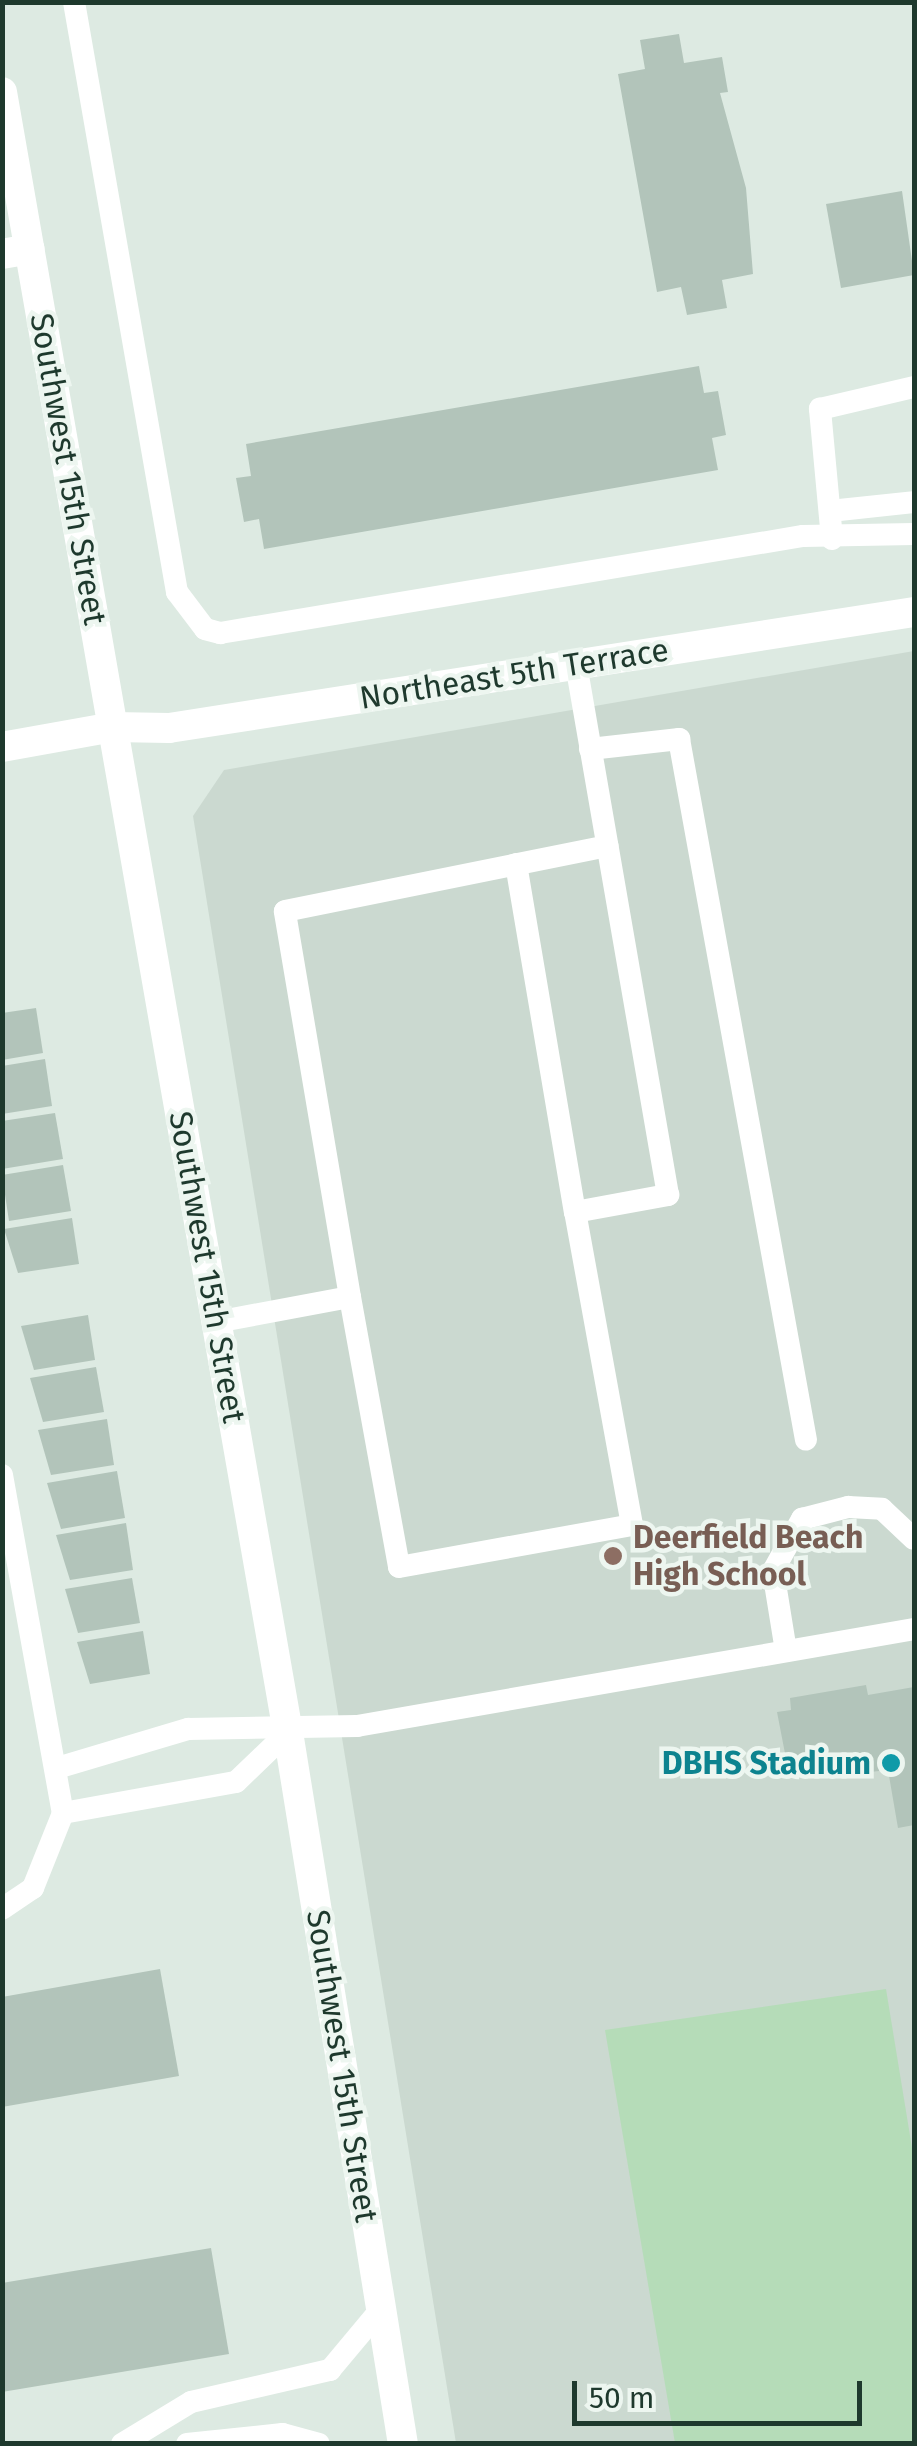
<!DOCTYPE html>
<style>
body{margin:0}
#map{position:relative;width:917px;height:2446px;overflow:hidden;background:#ddeae2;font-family:"Fira Sans",sans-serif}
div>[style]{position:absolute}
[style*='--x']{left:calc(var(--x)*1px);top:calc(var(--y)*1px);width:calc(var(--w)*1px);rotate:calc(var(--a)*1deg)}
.built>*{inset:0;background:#cbd9d0}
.green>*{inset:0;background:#b5dcb8}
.building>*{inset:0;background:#b2c4ba}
.service>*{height:22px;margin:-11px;padding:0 11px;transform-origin:11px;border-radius:11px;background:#fff}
.minor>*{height:30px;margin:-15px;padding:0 15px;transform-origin:15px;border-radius:15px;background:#fff}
.tertiary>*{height:30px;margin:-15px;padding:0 15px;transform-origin:15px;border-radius:15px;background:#fff}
.dots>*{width:28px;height:28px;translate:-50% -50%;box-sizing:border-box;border:5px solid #edf6f0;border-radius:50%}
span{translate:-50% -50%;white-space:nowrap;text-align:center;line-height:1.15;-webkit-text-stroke:9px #edf6f0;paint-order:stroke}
.street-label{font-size:32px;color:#1e392d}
.education-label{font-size:32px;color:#785e54;font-weight:700}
.left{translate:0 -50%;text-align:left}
.culture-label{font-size:32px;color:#0d838f;font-weight:700}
.right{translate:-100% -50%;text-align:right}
.frame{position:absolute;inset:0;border:5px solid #1e392d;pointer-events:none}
.scale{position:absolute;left:572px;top:2381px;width:290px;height:45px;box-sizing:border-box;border:5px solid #1e392d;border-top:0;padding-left:12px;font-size:30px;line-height:35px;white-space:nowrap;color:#1e392d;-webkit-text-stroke:8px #edf6f0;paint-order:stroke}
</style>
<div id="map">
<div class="built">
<i style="clip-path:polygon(914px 651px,914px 2443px,456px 2443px,193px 816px,224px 770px)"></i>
</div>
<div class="green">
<i style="clip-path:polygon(886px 1989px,914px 2160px,914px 2443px,675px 2443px,605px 2030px)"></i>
</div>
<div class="building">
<i style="clip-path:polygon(679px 34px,684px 63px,722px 57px,728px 92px,720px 93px,746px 188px,753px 274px,722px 280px,727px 308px,687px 315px,681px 287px,657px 292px,618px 74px,645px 69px,640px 40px)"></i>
<i style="clip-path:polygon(902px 191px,914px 275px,841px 288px,826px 204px)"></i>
<i style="clip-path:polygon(699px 366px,704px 393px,718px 391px,726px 435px,712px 438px,718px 470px,264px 549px,259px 519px,244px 522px,236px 478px,251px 476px,246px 444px)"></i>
<i style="clip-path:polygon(36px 1008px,43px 1053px,2px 1060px,2px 1013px)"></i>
<i style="clip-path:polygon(45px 1059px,52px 1106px,2px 1114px,2px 1066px)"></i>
<i style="clip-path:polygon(55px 1113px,63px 1159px,2px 1169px,2px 1121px)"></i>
<i style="clip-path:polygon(63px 1165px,71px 1211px,9px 1221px,2px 1175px)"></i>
<i style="clip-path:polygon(72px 1218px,79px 1264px,18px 1273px,4px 1229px)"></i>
<i style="clip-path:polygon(88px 1315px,95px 1360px,34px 1370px,21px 1326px)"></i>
<i style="clip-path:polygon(96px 1367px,104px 1412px,43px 1422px,30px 1378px)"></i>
<i style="clip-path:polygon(107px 1419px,114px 1465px,51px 1475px,38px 1430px)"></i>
<i style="clip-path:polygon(117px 1471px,125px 1518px,61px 1529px,47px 1483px)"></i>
<i style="clip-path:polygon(126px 1523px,133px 1570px,70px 1580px,56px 1535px)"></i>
<i style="clip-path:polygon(132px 1578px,140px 1623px,78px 1633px,65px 1589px)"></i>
<i style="clip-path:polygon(143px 1631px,150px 1674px,90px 1684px,77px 1642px)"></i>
<i style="clip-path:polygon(866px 1685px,868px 1695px,914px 1687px,914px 1825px,898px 1828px,888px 1770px,870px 1772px,867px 1756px,788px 1769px,777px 1712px,791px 1710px,790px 1698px)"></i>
<i style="clip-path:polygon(160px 1969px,179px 2076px,2px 2107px,2px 1997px)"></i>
<i style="clip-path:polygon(211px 2248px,229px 2354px,2px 2392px,2px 2283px)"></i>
</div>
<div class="service">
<i style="--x:74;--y:2;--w:599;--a:80.1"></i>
<i style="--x:177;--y:592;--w:46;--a:52.9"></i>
<i style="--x:205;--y:629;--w:16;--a:15"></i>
<i style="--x:220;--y:633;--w:591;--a:-9.45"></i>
<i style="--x:803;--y:536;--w:111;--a:-1"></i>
<i style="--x:830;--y:511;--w:84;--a:-6.1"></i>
<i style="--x:832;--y:539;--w:131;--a:-95.3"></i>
<i style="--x:820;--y:409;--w:97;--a:-13.2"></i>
<i style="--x:590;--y:749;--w:90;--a:-6.4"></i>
<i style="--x:679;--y:739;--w:712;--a:79.73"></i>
<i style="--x:516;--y:864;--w:353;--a:80.4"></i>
<i style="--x:350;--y:1297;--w:391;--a:-99.6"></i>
<i style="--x:285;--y:911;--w:329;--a:-11.4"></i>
<i style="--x:216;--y:1322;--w:136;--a:-10.6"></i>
<i style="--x:350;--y:1297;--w:274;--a:79.7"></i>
<i style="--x:399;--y:1567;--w:237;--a:-10.2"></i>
<i style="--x:632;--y:1525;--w:318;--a:-100.3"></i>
<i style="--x:575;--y:1212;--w:95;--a:-10.4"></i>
<i style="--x:668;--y:1195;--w:539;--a:-99.83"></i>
<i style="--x:2;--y:1475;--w:343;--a:79.8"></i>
<i style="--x:63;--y:1813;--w:81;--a:111.8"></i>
<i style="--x:33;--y:1888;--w:37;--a:146"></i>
<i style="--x:786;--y:1651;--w:81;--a:-99.2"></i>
<i style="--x:773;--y:1571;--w:60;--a:-60.9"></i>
<i style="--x:802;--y:1519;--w:48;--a:-14.6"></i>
<i style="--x:848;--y:1507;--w:34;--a:3"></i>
<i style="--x:882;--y:1509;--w:44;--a:43.2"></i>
<i style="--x:57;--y:1768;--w:137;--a:-16.6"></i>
<i style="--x:188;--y:1729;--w:169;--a:-1"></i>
<i style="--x:357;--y:1726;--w:565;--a:-9.88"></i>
<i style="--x:63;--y:1813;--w:176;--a:-10.2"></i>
<i style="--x:236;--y:1782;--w:72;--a:-43.9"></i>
<i style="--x:122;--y:2444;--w:81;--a:-31.3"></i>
<i style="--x:191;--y:2402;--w:143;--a:-13"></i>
<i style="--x:330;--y:2370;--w:80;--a:-50.1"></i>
<i style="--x:187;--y:2444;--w:96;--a:-6"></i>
<i style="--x:282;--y:2434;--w:38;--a:15"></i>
</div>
<div class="minor">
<i style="--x:2;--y:254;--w:28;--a:-10"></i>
<i style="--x:2;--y:747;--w:113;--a:-10.2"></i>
<i style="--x:113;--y:727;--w:56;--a:1"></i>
<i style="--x:169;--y:728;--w:754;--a:-8.85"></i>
</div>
<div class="tertiary">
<i style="--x:2;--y:92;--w:1665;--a:80.11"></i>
<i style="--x:288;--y:1732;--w:721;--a:80.83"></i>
</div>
<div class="dots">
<i style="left:613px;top:1556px;background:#8d6e63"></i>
<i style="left:891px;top:1763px;background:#0f9aa8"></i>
</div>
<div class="street-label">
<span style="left:68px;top:469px;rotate:80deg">Southwest 15th Street</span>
<span style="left:514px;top:674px;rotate:-9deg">Northeast 5th Terrace</span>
<span style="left:207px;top:1267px;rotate:80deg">Southwest 15th Street</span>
<span style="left:342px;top:2066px;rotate:81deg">Southwest 15th Street</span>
</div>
<div class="education-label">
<span class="left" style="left:633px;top:1556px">Deerfield Beach<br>High School</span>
</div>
<div class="culture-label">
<span class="right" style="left:871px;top:1763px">DBHS Stadium</span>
</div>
<div class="frame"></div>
<div class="scale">50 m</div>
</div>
